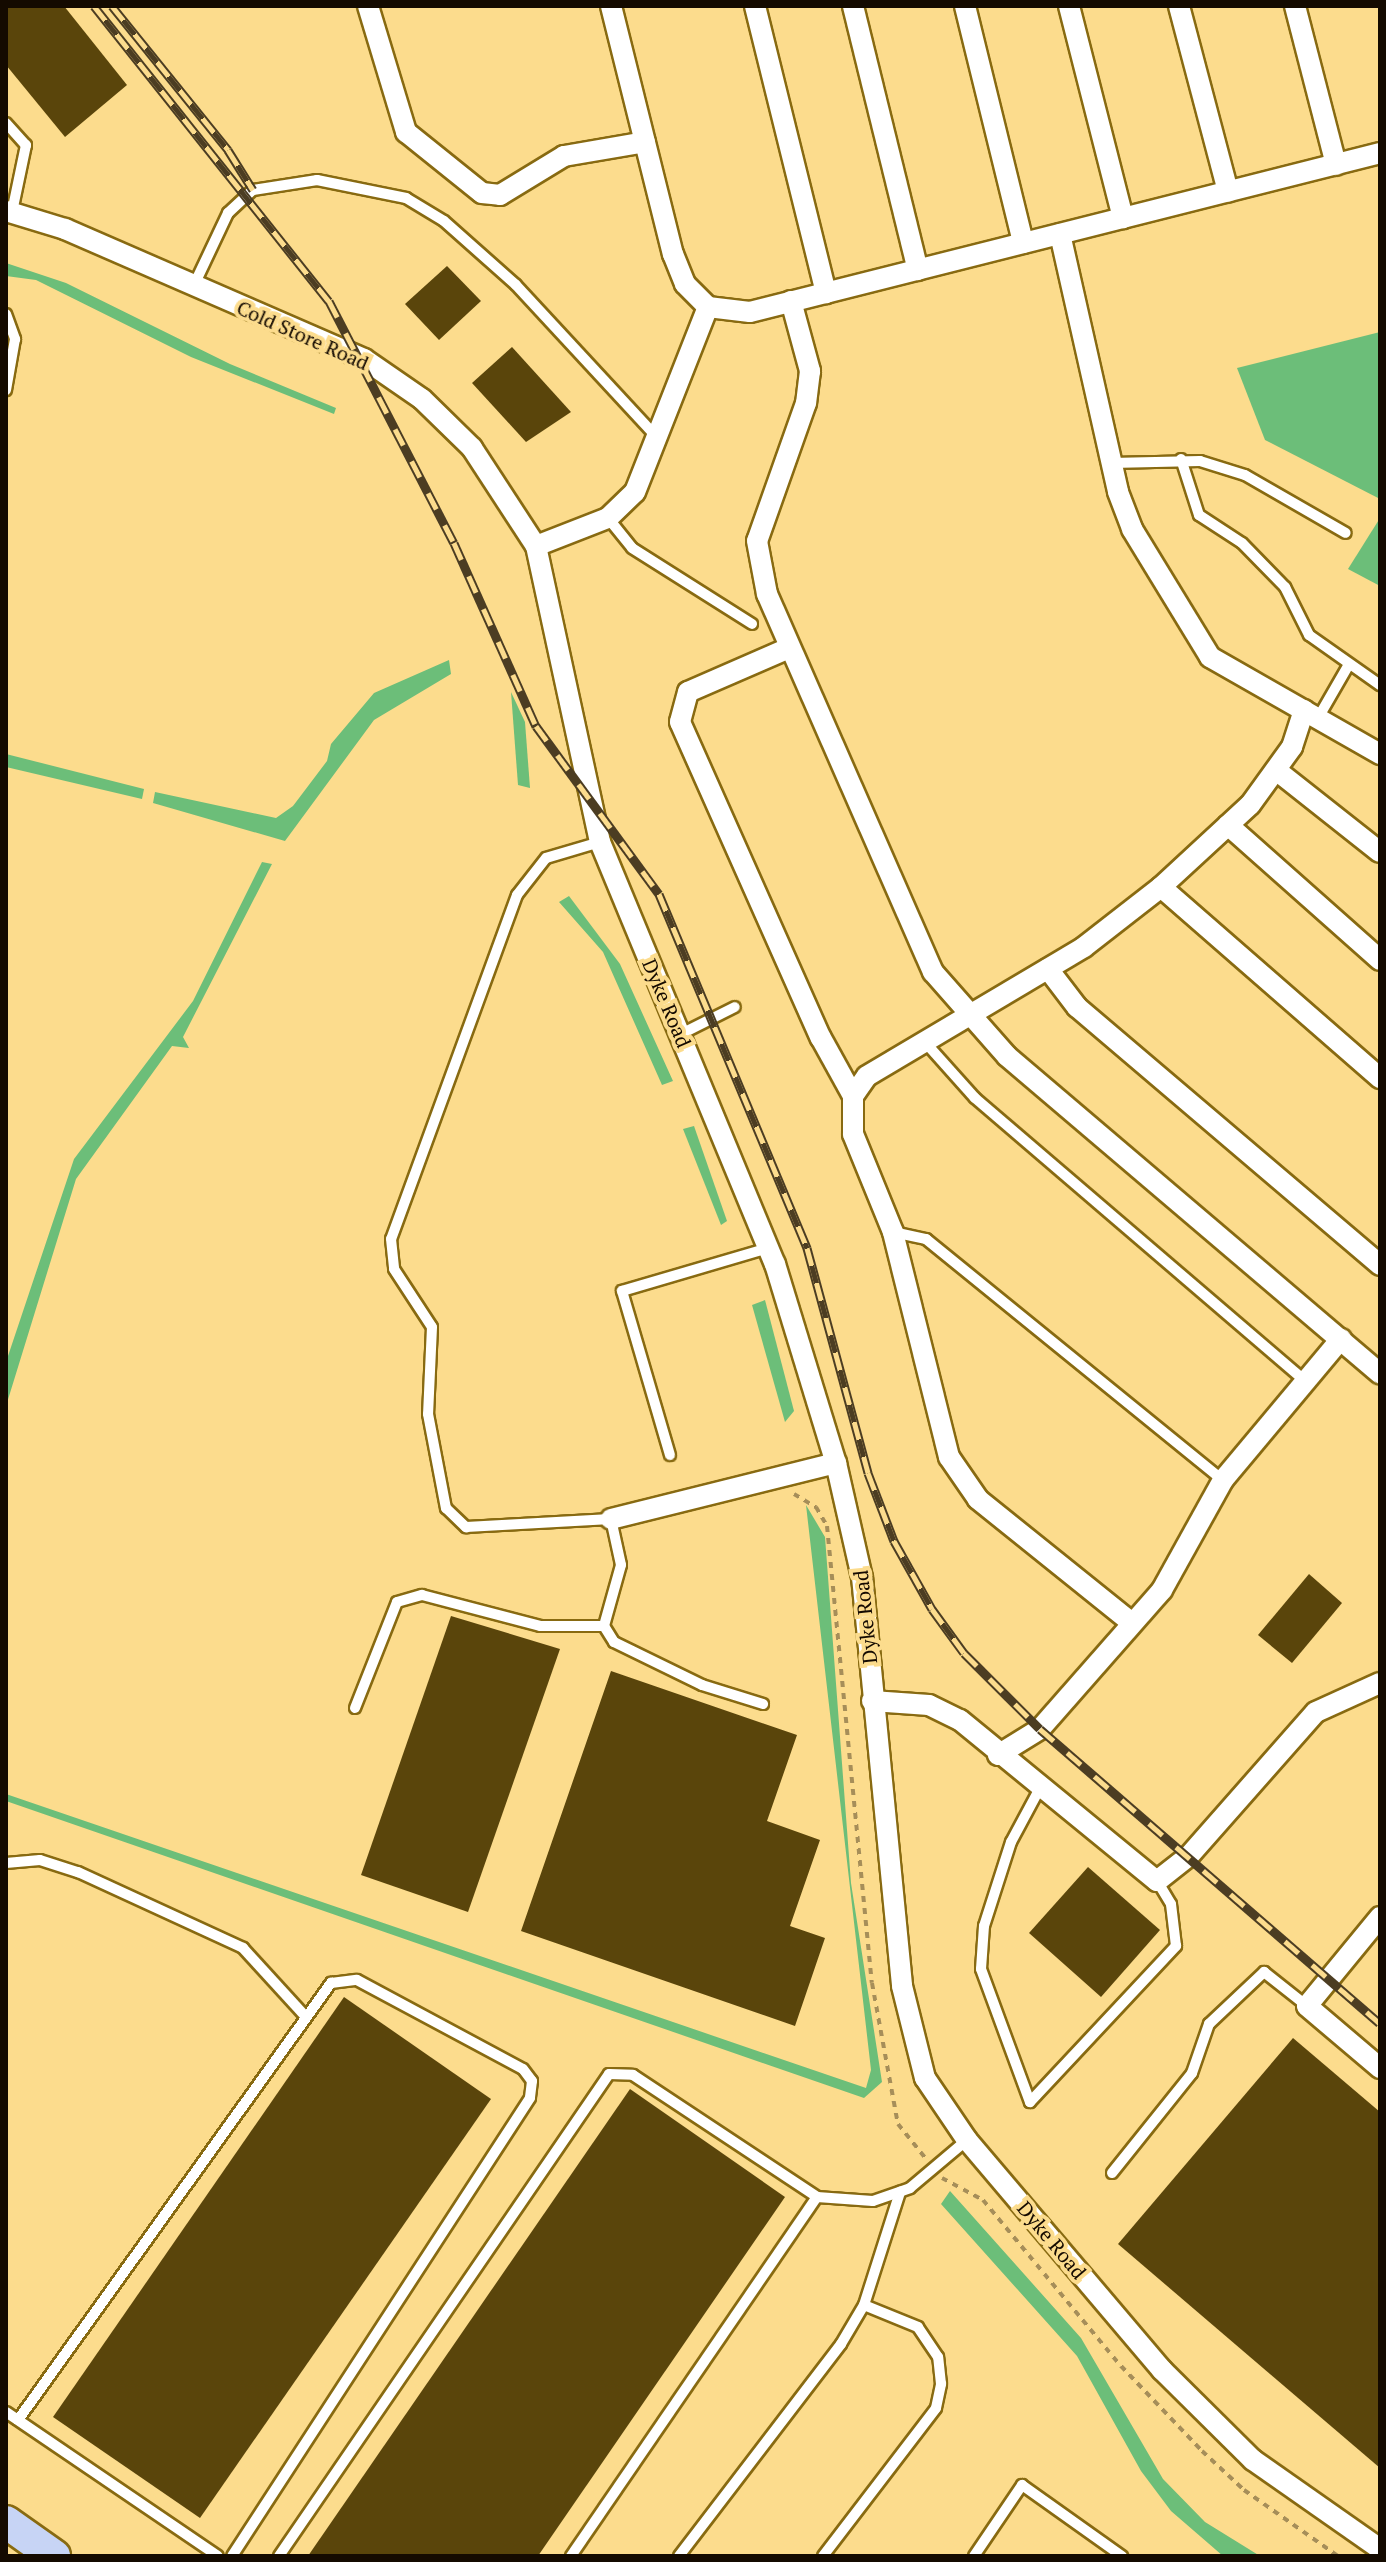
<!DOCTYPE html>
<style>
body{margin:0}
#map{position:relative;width:1386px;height:2562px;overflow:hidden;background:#fcdc8d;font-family:"PT Serif",serif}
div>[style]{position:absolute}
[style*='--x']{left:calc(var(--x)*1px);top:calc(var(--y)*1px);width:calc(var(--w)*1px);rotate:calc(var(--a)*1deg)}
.water>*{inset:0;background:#6cbe79}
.building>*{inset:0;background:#5a450b}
.path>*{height:4px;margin-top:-2px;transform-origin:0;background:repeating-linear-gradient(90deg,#a68e59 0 6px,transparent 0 12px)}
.roads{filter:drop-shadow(2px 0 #886a11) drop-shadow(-2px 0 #886a11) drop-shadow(0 2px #886a11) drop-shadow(0 -2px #886a11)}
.lane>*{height:10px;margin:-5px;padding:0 5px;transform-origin:5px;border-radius:5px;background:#fff}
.street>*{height:20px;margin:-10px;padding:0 10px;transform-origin:10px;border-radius:10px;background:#fff}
.primary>*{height:32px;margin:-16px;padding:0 16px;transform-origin:16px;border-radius:16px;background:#c7d4f5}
.rail>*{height:9px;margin-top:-4.5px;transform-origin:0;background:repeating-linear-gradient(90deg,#fcdc8d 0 18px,#4c3d22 0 36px);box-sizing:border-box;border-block:2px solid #4c3d22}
span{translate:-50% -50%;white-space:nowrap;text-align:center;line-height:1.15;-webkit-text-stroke:8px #fcdc8d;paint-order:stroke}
.street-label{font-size:20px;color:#140a00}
.frame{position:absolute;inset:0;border:8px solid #140a00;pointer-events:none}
</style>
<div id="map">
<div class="water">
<i style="clip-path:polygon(6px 263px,66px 283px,230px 364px,336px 408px,334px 414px,191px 357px,36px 280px,6px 276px)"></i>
<i style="clip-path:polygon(1380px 332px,1380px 499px,1265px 440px,1237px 368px)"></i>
<i style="clip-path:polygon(1380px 518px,1380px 586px,1348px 569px)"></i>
<i style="clip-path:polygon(449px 660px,451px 674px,374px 720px,285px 841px,153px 803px,155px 792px,276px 818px,293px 806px,327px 761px,331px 744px,374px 693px)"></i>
<i style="clip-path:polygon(511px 692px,525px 722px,530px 788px,518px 785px)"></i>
<i style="clip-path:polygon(6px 754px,144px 789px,142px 799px,6px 767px)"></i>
<i style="clip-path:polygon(262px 862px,272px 864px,183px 1037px,189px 1048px,172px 1046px,76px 1179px,6px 1406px,6px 1362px,74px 1159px,193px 1001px)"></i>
<i style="clip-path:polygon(569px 896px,620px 964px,673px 1081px,662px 1085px,603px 952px,559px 902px)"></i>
<i style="clip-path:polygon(694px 1126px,727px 1221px,721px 1225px,683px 1129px)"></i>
<i style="clip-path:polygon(765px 1300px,794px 1411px,785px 1422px,752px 1305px)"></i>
<i style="clip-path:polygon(806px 1505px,825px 1537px,851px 1883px,882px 2082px,864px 2098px,6px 1801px,6px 1794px,866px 2088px,871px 2070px)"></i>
<i style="clip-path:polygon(950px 2191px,1081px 2338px,1163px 2479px,1205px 2522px,1260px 2556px,1223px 2556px,1171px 2511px,1141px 2471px,1077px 2356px,941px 2204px)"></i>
</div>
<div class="building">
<i style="clip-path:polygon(6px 6px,64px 6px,127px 85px,65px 137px,6px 65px)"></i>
<i style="clip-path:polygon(447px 266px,481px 301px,439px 340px,405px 304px)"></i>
<i style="clip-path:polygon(512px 347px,571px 412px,526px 442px,472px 383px)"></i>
<i style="clip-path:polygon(1309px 1574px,1342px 1603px,1292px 1663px,1258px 1635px)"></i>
<i style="clip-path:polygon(451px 1616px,560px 1649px,468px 1912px,361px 1875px)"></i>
<i style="clip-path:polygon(611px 1671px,797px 1735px,767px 1821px,820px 1840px,790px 1926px,825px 1938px,795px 2026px,521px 1931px)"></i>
<i style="clip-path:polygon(1088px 1867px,1160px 1930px,1101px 1997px,1029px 1933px)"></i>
<i style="clip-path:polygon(344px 1997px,491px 2099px,200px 2518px,53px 2417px)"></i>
<i style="clip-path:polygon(1293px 2038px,1380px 2112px,1380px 2468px,1118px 2244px)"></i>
<i style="clip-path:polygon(630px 2089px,785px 2197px,538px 2556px,308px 2556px)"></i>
</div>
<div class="path">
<i style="--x:794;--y:1494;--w:26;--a:31"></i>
<i style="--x:816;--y:1507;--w:22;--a:60"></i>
<i style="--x:827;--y:1526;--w:459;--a:84.4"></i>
<i style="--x:872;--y:1983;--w:143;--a:79.6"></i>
<i style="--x:898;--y:2124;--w:45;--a:51.3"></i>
<i style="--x:942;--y:2178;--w:47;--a:28.2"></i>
<i style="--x:983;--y:2200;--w:216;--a:50.3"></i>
<i style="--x:1121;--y:2366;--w:117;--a:46.4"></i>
<i style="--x:1202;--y:2451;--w:57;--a:42.9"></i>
<i style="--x:1244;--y:2490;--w:115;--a:35.1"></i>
</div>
<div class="roads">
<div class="lane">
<i style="--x:6;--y:123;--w:30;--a:48"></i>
<i style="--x:26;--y:145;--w:68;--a:101.8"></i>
<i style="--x:194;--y:285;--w:80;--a:-64.7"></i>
<i style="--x:228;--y:213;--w:34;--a:-43"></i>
<i style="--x:253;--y:190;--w:65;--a:-8.9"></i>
<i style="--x:317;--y:180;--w:91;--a:11.4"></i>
<i style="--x:406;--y:198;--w:44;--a:31.2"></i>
<i style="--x:444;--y:221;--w:96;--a:41.6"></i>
<i style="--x:516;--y:285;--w:207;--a:47.2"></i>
<i style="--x:6;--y:314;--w:27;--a:70"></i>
<i style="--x:15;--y:339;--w:52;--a:100"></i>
<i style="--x:1181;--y:459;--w:59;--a:72.2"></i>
<i style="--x:1199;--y:515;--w:51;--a:33.1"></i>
<i style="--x:1242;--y:543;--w:62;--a:45.7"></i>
<i style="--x:1285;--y:587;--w:54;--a:63.4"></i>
<i style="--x:1309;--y:635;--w:87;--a:35.2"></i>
<i style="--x:1111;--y:463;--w:89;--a:-1.3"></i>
<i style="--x:1200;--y:461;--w:47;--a:17.3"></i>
<i style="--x:1245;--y:475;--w:116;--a:29.9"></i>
<i style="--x:608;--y:518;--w:38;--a:51"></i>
<i style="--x:632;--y:548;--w:142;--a:32.3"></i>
<i style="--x:1318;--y:718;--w:60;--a:-60"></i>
<i style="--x:600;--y:842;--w:56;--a:163.5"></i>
<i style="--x:546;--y:858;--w:47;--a:128.1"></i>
<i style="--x:517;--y:895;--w:366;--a:110.1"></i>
<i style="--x:391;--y:1239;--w:30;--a:84"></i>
<i style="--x:394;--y:1269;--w:69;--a:56.8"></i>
<i style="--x:432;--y:1327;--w:87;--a:92.6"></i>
<i style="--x:428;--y:1414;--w:96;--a:79.2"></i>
<i style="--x:446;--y:1508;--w:28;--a:44"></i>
<i style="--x:466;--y:1527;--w:145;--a:-3.2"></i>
<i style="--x:611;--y:1519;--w:47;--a:77.7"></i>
<i style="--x:621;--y:1565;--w:63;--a:105.6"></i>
<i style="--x:604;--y:1626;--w:19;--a:58"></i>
<i style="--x:614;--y:1642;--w:98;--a:26"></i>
<i style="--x:702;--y:1685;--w:64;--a:17.3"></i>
<i style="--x:681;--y:1034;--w:60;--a:-26.6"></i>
<i style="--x:924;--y:1041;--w:76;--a:48.2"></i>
<i style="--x:975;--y:1098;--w:435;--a:40.6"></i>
<i style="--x:893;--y:1232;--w:34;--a:12"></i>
<i style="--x:926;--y:1239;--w:382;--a:39.1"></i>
<i style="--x:670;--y:1455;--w:171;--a:-106.3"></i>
<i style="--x:622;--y:1291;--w:152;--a:-16.4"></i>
<i style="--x:355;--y:1708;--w:114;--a:-68.4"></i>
<i style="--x:397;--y:1602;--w:26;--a:-16"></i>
<i style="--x:422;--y:1595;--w:122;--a:14.7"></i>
<i style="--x:540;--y:1626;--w:64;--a:0"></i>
<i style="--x:1040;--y:1788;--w:61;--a:118.2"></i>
<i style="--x:1011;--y:1842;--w:88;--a:107.8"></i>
<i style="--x:984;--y:1926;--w:43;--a:94"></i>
<i style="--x:981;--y:1969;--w:142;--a:69.8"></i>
<i style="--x:1030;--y:2102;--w:214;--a:-46.9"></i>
<i style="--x:1176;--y:1946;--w:42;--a:-96.8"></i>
<i style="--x:1171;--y:1904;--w:27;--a:-121"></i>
<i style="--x:6;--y:1863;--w:34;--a:-5"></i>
<i style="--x:40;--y:1860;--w:40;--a:18"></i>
<i style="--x:78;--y:1872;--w:182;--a:24.7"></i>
<i style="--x:243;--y:1948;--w:92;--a:47.6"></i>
<i style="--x:1112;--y:2173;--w:128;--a:-51.3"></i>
<i style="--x:1192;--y:2073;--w:52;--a:-70.9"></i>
<i style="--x:1209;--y:2024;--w:76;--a:-43.4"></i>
<i style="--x:1264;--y:1972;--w:55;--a:38.3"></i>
<i style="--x:6;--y:2412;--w:256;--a:34.2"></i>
<i style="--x:18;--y:2420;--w:538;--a:-54.39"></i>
<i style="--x:331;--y:1983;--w:26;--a:-7"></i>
<i style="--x:357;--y:1980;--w:188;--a:28.2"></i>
<i style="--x:523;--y:2069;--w:15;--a:53"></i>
<i style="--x:532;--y:2081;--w:17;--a:97"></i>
<i style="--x:530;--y:2098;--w:546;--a:123.05"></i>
<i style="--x:279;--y:2556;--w:584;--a:-55.6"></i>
<i style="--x:609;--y:2074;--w:24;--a:2"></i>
<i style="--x:633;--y:2075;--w:221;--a:33.5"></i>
<i style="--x:817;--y:2197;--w:56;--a:4.1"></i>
<i style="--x:873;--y:2201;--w:39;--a:-19"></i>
<i style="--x:910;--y:2188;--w:75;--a:-40.1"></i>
<i style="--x:571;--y:2556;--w:435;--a:-55.6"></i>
<i style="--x:679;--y:2556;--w:267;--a:-52.6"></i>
<i style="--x:841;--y:2344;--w:45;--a:-59.5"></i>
<i style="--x:864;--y:2305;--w:119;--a:-72.3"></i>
<i style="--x:823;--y:2556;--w:186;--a:-52.6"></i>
<i style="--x:936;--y:2408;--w:25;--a:-78"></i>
<i style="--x:941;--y:2384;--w:27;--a:-96"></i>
<i style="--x:938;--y:2357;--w:36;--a:-124"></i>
<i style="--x:918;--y:2327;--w:58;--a:-157.8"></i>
<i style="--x:974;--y:2556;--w:86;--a:-55.9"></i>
<i style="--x:1022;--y:2485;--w:123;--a:35.4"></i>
</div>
<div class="street">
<i style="--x:368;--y:6;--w:132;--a:73.2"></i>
<i style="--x:406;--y:132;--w:97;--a:38.8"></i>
<i style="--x:482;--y:193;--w:18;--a:6"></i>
<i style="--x:500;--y:195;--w:75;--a:-31.4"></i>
<i style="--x:564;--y:156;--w:82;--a:-9.8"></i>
<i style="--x:611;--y:6;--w:256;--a:76"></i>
<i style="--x:673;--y:254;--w:32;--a:68"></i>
<i style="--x:685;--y:284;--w:33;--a:45"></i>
<i style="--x:708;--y:307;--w:42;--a:6.8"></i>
<i style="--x:750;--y:312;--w:650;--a:-14.16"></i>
<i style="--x:755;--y:6;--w:296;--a:76.1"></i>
<i style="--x:853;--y:6;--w:272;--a:76.2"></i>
<i style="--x:965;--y:6;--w:244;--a:76.2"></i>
<i style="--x:1069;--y:6;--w:219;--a:75.7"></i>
<i style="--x:1179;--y:6;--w:192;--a:75.2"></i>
<i style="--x:1295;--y:6;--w:164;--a:75.5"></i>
<i style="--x:6;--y:211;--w:62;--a:17"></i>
<i style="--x:65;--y:229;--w:326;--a:23.5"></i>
<i style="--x:364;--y:359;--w:70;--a:34.6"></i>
<i style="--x:422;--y:399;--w:70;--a:44.4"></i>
<i style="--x:472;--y:448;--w:117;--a:56.9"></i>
<i style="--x:536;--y:546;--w:303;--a:77.8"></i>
<i style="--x:600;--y:842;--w:457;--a:67.5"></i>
<i style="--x:775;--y:1264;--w:208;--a:73"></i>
<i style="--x:836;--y:1463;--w:117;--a:77.2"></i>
<i style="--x:862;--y:1577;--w:411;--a:84.4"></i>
<i style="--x:902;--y:1986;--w:95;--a:76"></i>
<i style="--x:925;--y:2078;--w:75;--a:55.9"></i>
<i style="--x:967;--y:2140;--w:302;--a:49.7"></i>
<i style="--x:1162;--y:2370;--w:128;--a:44.7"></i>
<i style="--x:1253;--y:2460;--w:155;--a:35"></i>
<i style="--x:1060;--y:234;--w:264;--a:77.3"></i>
<i style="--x:1118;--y:492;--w:40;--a:69"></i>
<i style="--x:1132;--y:529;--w:150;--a:58.6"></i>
<i style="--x:1210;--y:657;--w:196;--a:29.7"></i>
<i style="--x:791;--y:301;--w:73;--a:74.8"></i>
<i style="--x:810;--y:371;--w:32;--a:97"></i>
<i style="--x:806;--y:403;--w:146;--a:109.5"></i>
<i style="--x:757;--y:541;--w:54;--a:79.3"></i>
<i style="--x:767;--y:594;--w:413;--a:66.3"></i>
<i style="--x:933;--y:972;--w:112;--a:48.6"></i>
<i style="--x:1007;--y:1056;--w:490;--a:40.4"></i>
<i style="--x:536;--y:546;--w:77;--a:-21.3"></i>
<i style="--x:608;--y:518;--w:37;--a:-44"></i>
<i style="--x:635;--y:492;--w:199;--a:-68.5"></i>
<i style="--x:789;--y:648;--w:110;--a:156.5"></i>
<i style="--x:688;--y:692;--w:31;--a:105"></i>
<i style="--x:680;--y:722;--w:346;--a:66"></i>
<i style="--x:821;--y:1038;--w:66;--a:61.1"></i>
<i style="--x:1276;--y:770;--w:132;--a:38.3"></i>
<i style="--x:1228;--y:825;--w:203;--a:41.6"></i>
<i style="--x:1161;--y:887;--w:291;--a:41.1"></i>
<i style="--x:1048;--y:969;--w:48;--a:52.7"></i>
<i style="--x:1077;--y:1007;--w:398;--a:40.4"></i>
<i style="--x:611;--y:1519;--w:232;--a:-14"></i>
<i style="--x:1132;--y:1623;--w:198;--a:-141.2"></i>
<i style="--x:978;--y:1499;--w:51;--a:-124.6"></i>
<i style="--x:949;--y:1457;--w:232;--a:-104"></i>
<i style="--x:893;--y:1232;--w:106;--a:-112.2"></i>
<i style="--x:853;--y:1134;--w:38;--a:-90"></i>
<i style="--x:853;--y:1096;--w:24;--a:-55"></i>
<i style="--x:867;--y:1076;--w:252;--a:-30.7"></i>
<i style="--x:1084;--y:947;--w:98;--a:-37.9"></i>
<i style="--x:1161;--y:887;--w:121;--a:-42.7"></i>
<i style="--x:1250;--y:805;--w:72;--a:-54.1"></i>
<i style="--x:1292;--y:747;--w:39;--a:-72"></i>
<i style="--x:872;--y:1701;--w:57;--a:4"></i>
<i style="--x:929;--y:1705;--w:34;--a:26"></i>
<i style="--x:960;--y:1720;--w:254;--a:39.3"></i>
<i style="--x:1157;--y:1881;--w:39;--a:-38"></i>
<i style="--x:1188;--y:1857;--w:193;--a:-48.6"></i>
<i style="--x:1316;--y:1712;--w:70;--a:-24.4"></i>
<i style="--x:998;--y:1755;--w:49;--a:-31.8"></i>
<i style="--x:1040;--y:1729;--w:185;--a:-48.7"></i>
<i style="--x:1162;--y:1590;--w:126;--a:-61"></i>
<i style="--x:1223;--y:1480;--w:184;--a:-50.1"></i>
<i style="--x:1380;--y:1917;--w:115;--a:129.4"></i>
<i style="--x:1307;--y:2006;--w:96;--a:40.3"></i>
</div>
<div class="primary">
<i style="--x:6;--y:2522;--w:59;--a:35.3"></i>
</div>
</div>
<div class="rail">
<i style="--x:94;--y:6;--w:377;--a:51.5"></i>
<i style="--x:329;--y:301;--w:272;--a:62.7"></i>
<i style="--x:454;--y:543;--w:201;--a:65.9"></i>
<i style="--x:536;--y:726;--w:208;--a:53.8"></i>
<i style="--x:659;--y:894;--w:384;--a:67.3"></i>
<i style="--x:807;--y:1248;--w:233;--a:74.8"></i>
<i style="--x:868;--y:1473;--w:73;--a:69.1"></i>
<i style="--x:894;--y:1541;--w:78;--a:60.8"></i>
<i style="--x:932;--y:1609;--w:54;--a:54"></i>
<i style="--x:964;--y:1653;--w:107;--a:45"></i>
<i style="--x:1040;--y:1729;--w:449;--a:40.9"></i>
<i style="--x:112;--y:6;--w:185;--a:51.1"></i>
<i style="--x:228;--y:150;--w:47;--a:58"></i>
</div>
<div class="street-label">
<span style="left:303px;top:335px;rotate:24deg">Cold Store Road</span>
<span style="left:667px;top:1003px;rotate:67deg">Dyke Road</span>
<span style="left:865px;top:1617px;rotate:-96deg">Dyke Road</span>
<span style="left:1052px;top:2240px;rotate:50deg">Dyke Road</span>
</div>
<div class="frame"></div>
</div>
